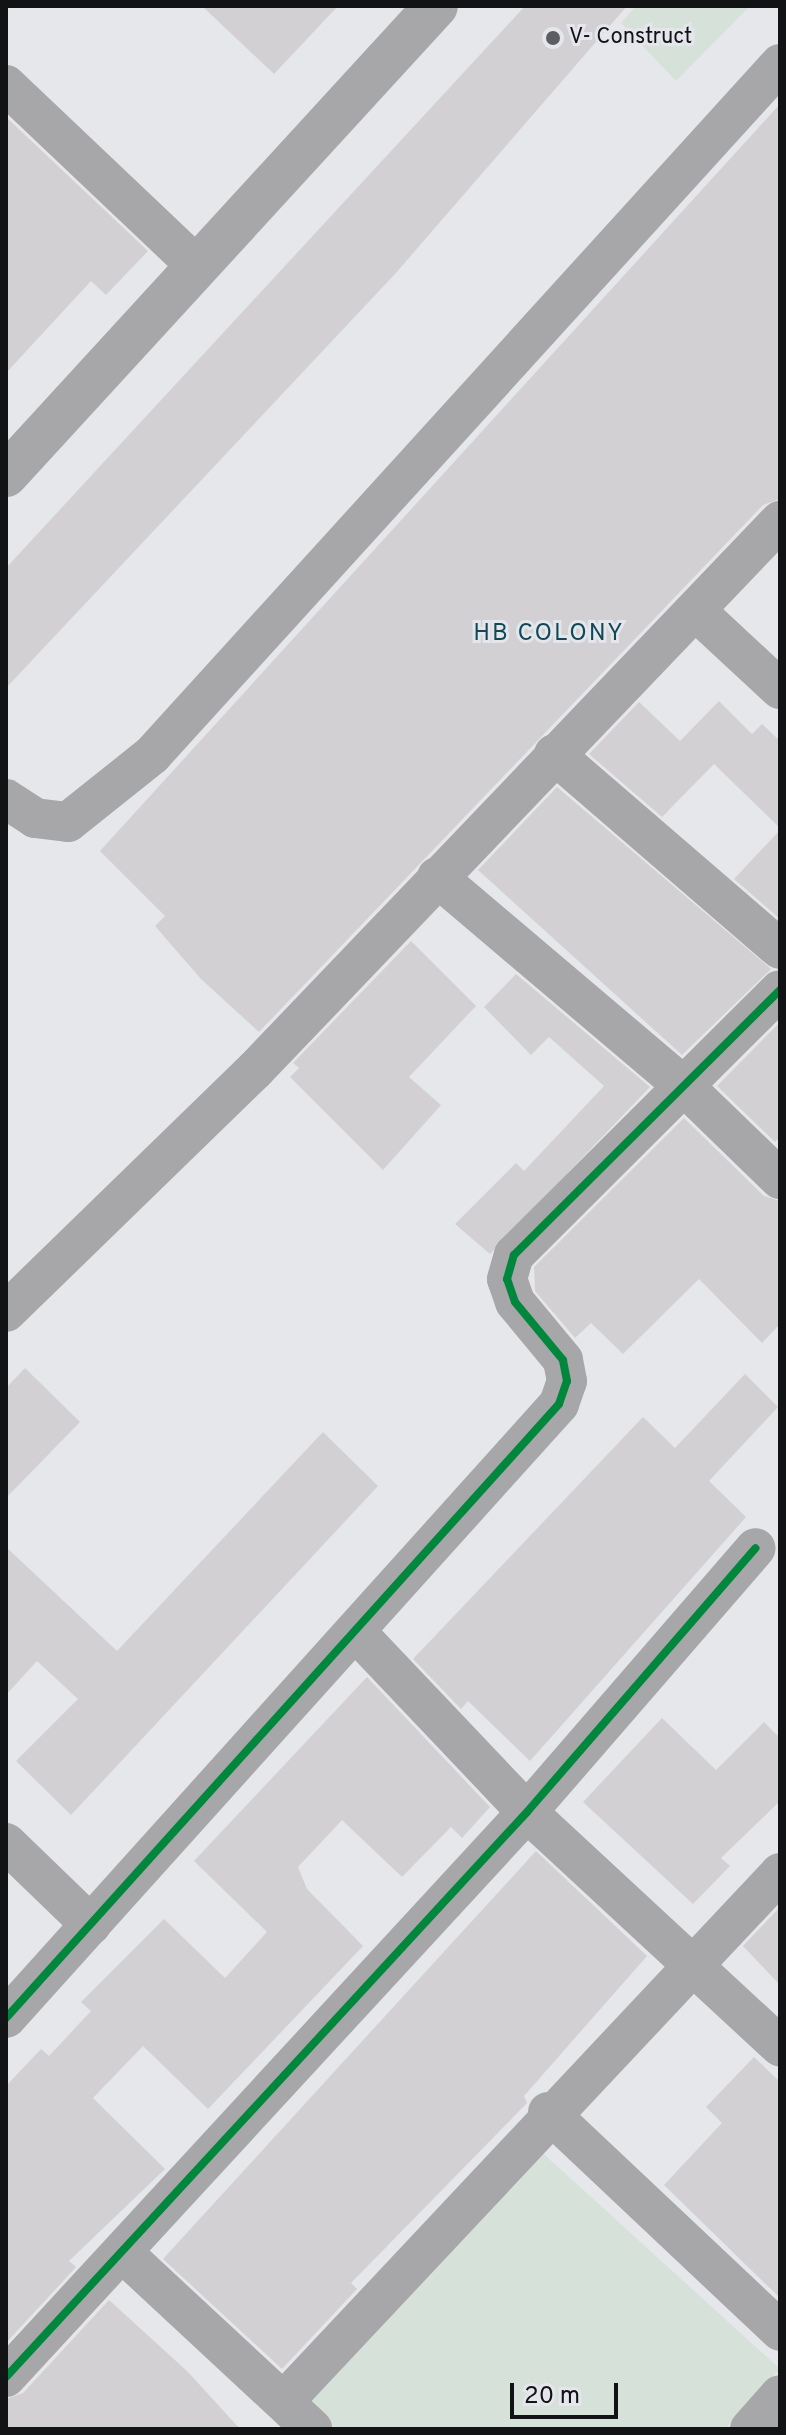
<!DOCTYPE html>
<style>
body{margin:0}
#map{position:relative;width:786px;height:2435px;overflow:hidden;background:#e6e7ea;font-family:Overpass,sans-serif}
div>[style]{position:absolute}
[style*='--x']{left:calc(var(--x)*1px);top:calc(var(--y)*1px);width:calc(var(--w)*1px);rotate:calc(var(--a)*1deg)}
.green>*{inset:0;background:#d6e1da}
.building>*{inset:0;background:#d2d0d2}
.minor>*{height:40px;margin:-20px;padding:0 20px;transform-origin:20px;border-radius:20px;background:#a7a6a8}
.tertiary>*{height:44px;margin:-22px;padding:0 22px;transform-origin:22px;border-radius:22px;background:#a7a6a8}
.cycleway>*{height:8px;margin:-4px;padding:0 4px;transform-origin:4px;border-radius:4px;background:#00873e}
.dots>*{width:22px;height:22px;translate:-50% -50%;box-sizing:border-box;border:4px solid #e4e6ec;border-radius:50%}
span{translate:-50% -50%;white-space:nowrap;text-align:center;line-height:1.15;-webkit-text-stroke:6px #e4e6ec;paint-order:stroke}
.poi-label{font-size:22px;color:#121315}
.left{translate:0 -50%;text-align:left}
.neighbourhood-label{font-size:24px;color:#114856;letter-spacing:2px}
.frame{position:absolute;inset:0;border:8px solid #121315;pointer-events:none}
.scale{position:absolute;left:510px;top:2383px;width:108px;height:36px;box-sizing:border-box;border:4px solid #121315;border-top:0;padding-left:10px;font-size:24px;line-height:28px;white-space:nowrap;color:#121315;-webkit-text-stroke:6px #e4e6ec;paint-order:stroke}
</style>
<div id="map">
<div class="green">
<i style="clip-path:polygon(636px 6px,750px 6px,676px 81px,621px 23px)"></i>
<i style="clip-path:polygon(535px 2146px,780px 2369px,725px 2429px,334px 2429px,302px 2396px)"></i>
</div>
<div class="building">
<i style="clip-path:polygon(202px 6px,338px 6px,274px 74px)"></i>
<i style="clip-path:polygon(525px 6px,627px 6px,395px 274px,6px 688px,6px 568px)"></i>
<i style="clip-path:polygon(780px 104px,780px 499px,763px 505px,259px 1032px,201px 979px,155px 926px,165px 916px,100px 851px)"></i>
<i style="clip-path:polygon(6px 117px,148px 251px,106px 295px,91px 281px,6px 373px)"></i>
<i style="clip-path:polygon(719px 701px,752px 734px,762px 724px,780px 741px,780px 828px,714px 764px,662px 817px,589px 754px,639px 702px,680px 741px)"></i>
<i style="clip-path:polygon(557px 787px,771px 969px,682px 1055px,478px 870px)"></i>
<i style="clip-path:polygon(780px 830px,780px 919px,734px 879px)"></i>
<i style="clip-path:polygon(411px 941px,476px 1006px,409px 1077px,441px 1105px,383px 1170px,290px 1077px,299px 1068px,293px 1063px)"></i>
<i style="clip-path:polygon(516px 974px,650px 1087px,490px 1254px,455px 1224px,516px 1163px,524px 1171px,604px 1086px,549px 1037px,531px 1055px,484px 1007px)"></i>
<i style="clip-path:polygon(780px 1022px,780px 1137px,775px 1142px,717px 1086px)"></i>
<i style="clip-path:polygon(684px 1118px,764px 1196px,780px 1201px,780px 1324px,762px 1343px,699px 1279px,623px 1354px,591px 1323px,575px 1338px,535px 1291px,534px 1267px)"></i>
<i style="clip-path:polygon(25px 1368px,80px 1422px,6px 1498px,6px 1388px)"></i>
<i style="clip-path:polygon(745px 1374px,778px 1407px,709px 1481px,746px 1517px,530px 1761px,468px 1701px,461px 1709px,413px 1659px,643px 1417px,675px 1448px)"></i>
<i style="clip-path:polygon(323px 1432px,378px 1486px,71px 1815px,16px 1761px,78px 1699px,37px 1661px,6px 1695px,6px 1547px,117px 1651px)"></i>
<i style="clip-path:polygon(367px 1677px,490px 1807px,462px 1838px,451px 1827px,402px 1877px,342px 1820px,298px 1867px,307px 1889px,363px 1946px,208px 2109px,143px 2046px,93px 2098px,165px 2169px,69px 2261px,76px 2267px,6px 2343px,6px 2086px,41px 2049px,49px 2056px,91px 2011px,81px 2002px,164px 1919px,225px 1978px,267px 1932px,194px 1861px)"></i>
<i style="clip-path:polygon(662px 1718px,716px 1770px,764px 1722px,780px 1738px,780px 1801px,721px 1858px,730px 1866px,693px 1904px,583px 1802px)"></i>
<i style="clip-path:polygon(536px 1851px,647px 1956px,524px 2096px,527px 2103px,351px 2283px,357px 2289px,282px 2369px,163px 2259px)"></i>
<i style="clip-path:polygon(780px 1907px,780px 1985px,743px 1946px)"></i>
<i style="clip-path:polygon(754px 2057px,780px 2082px,780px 2298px,664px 2185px,722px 2123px,706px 2107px)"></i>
<i style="clip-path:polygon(109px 2300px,188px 2372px,240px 2429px,6px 2429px,6px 2399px,23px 2393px)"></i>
</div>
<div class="minor">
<i style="--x:6;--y:85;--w:263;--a:43.5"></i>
<i style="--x:697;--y:612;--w:113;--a:42.9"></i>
<i style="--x:554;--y:754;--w:298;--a:40.8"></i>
<i style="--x:6;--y:799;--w:35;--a:33"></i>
<i style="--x:35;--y:818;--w:33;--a:7"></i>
<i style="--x:68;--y:822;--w:107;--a:-38.6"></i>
<i style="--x:152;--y:755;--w:934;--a:-47.73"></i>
<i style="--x:437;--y:877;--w:326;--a:40.3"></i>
<i style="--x:686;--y:1088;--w:131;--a:44.1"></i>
<i style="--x:6;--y:1312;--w:347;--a:-44.2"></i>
<i style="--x:255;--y:1070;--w:760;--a:-46.28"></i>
<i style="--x:355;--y:1631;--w:250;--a:46.5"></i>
<i style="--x:527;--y:1812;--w:345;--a:42.8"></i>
<i style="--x:6;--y:1843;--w:118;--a:44"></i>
<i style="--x:6;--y:2018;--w:826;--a:-47.99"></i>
<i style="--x:559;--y:1404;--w:24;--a:-71"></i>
<i style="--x:567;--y:1381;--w:21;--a:-101"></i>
<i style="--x:563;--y:1360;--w:75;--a:-129.6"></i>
<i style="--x:515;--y:1302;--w:24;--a:-109"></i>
<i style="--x:507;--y:1279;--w:25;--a:-74"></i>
<i style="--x:514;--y:1255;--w:375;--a:-44.9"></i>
<i style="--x:548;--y:2112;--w:319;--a:43.3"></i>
<i style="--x:124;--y:2254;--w:257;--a:42.9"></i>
<i style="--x:6;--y:2377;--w:769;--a:-47.32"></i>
<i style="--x:527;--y:1812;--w:349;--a:-49.1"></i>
<i style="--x:285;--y:2400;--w:723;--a:-46.79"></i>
<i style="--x:750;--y:2429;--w:45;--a:-48.6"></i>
</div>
<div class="tertiary">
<i style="--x:6;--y:475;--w:636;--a:-47.48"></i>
</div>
<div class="cycleway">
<i style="--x:6;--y:2018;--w:826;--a:-47.99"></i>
<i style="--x:559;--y:1404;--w:24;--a:-71"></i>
<i style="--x:567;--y:1381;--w:21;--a:-101"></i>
<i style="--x:563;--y:1360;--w:75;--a:-129.6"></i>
<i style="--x:515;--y:1302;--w:24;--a:-109"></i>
<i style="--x:507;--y:1279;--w:25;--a:-74"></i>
<i style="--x:514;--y:1255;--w:375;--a:-44.9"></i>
<i style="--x:6;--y:2377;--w:769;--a:-47.32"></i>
<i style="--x:527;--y:1812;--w:349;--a:-49.1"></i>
</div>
<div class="dots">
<i style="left:553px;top:38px;background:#5c5d60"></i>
</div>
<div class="poi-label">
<span class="left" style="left:569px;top:38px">V- Construct</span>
</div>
<div class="neighbourhood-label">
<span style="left:549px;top:635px">HB COLONY</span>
</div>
<div class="frame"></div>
<div class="scale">20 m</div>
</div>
